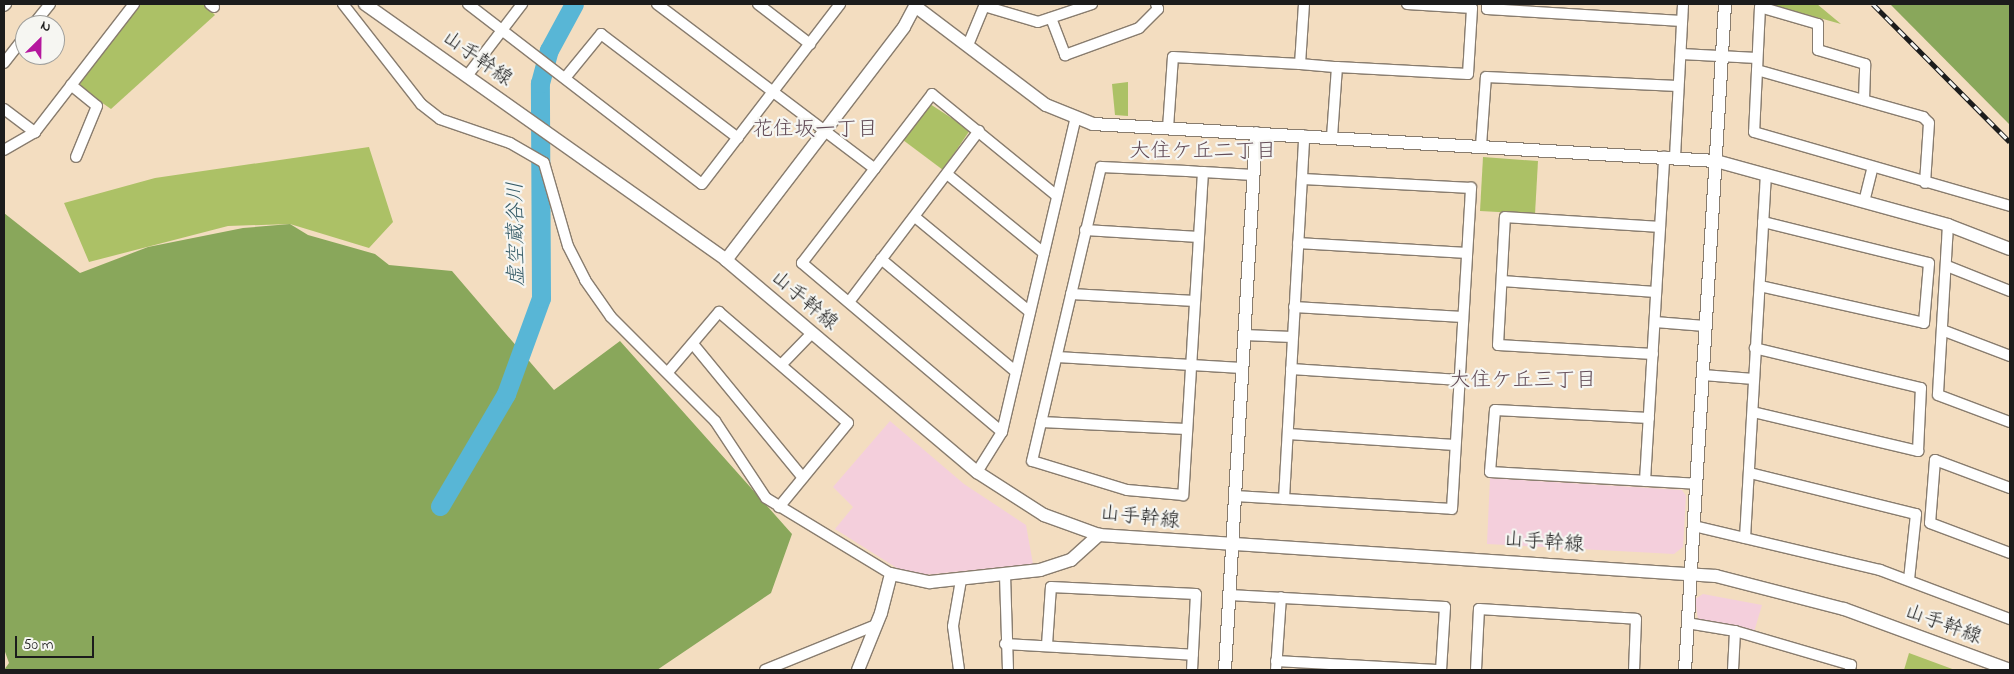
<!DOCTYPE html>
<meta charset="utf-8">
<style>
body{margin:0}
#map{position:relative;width:2014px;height:674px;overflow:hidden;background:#f3ddc0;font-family:"Indie Flower","Klee One",sans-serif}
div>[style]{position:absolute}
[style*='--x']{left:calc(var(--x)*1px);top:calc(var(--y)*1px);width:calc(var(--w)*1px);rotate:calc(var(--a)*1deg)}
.built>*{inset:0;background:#f4cfdc}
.green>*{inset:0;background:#acc166}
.forest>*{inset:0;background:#89a75b}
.river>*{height:19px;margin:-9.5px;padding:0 9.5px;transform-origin:9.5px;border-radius:9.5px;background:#58b6d6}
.roads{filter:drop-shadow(1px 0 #887c6e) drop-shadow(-1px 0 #887c6e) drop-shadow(0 1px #887c6e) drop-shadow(0 -1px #887c6e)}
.minor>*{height:10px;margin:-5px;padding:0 5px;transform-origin:5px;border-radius:5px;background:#fff}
.tertiary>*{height:12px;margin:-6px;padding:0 6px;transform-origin:6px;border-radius:6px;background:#fff}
.rail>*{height:5px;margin-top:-2.5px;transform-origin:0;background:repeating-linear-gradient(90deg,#f6f6f2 0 9px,#1c1c1c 0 18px);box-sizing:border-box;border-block:1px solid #1c1c1c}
span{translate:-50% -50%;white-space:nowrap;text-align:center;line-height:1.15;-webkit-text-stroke:4.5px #f6f6f2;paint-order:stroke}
.street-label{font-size:20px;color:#1c1c1c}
.neighbourhood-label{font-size:21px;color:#614b56}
.water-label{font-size:21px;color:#345a66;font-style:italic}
.frame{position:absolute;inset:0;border:5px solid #1c1c1c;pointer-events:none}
.north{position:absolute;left:15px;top:15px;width:50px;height:50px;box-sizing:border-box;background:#f6f6f2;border:1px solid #9f9f9c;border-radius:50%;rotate:23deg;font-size:14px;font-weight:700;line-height:20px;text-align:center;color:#1c1c1c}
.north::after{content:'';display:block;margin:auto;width:18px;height:22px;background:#b5179e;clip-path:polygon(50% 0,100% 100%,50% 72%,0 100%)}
.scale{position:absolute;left:15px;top:636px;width:79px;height:22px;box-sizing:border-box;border:2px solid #1c1c1c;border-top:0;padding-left:6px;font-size:15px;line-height:18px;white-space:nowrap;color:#1c1c1c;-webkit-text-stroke:4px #f6f6f2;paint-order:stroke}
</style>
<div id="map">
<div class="built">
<i style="clip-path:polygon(890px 421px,964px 484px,1026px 525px,1033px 564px,924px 575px,900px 570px,835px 529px,853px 507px,833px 487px)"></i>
<i style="clip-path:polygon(1490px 478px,1682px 490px,1686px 496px,1683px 547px,1674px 554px,1487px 544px)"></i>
<i style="clip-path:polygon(1703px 594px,1762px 605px,1754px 632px,1698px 619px,1695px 599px)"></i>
</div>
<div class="green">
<i style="clip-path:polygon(138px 4px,204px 4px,215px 15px,111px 109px,81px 88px,80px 82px)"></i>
<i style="clip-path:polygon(1767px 4px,1817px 4px,1841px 24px,1823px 19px)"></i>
<i style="clip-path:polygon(1128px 82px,1128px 116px,1115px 115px,1112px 84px)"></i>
<i style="clip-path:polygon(930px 104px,970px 130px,943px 170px,903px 140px)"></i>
<i style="clip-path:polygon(369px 147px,393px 222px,369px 248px,290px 224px,228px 226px,89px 262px,64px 203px,155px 178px)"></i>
<i style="clip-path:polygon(1483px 157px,1538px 161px,1535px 214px,1480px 211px)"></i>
<i style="clip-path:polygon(1909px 653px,1955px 670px,1904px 670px)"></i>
</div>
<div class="forest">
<i style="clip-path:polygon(1890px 4px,2010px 4px,2010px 125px)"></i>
<i style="clip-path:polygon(4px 213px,80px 273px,148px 247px,243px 228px,290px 224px,308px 235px,375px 254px,389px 265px,452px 271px,554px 390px,620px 341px,792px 534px,771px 593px,657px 670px,4px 670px,9px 663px,4px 649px)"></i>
</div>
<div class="river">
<i style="--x:440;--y:506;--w:130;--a:-59.5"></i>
<i style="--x:506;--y:394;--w:102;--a:-70"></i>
<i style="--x:541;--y:298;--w:215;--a:-90.3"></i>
<i style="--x:540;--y:83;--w:34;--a:-75"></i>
<i style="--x:549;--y:50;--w:52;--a:-61.5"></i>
</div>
<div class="roads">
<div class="minor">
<i style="--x:210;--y:4;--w:5;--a:37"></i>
<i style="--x:343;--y:4;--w:127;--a:52"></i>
<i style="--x:421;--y:104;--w:24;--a:38"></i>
<i style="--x:440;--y:119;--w:74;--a:18.9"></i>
<i style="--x:510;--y:143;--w:39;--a:30"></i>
<i style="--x:544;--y:163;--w:86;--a:73.9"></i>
<i style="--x:568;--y:246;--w:38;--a:63"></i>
<i style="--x:585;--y:280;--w:45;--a:54.9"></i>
<i style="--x:611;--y:317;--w:147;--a:45"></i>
<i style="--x:715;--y:421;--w:92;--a:56.5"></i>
<i style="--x:766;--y:498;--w:146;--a:31.3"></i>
<i style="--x:468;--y:4;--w:295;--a:37.6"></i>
<i style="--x:702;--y:184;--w:227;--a:-52.5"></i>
<i style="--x:657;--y:4;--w:273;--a:37.1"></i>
<i style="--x:758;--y:4;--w:66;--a:37.6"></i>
<i style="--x:1304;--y:4;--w:60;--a:93.8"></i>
<i style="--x:1300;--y:64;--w:37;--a:5"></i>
<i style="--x:1337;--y:67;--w:70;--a:94.1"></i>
<i style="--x:1487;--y:4;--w:5;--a:90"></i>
<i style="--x:1487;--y:9;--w:195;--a:3.5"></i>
<i style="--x:4;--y:6;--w:3;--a:-45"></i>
<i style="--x:984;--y:6;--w:56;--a:16.5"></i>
<i style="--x:1038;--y:22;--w:57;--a:-18.4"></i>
<i style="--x:1051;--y:18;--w:40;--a:69"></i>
<i style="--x:1065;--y:55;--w:79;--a:-20"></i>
<i style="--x:1139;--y:28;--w:27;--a:-45"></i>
<i style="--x:1158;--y:9;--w:5;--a:-112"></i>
<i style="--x:33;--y:25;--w:27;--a:-51"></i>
<i style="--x:968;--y:45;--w:44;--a:-67.5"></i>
<i style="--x:1681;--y:54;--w:76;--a:3"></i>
<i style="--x:4;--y:63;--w:34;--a:-52"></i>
<i style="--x:1337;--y:67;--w:131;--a:3.1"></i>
<i style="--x:1468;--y:74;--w:66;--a:-86.5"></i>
<i style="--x:1472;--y:8;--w:65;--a:-176.5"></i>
<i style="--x:1757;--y:70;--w:173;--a:15.8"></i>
<i style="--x:1923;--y:117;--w:8;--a:45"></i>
<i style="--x:1929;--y:123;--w:60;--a:93.8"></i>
<i style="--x:467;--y:76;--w:91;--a:-52.6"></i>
<i style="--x:565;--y:78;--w:57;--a:-50.7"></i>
<i style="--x:601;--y:34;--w:172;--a:37.2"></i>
<i style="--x:71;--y:85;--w:33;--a:39"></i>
<i style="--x:97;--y:106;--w:55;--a:112.4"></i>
<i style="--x:1864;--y:100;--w:36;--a:-88"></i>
<i style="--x:1865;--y:64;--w:49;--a:-163.4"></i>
<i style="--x:1818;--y:50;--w:26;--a:-90"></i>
<i style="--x:1818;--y:24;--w:60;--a:-163.7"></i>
<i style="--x:1760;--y:7;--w:125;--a:92.7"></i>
<i style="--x:1754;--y:132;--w:266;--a:16.1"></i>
<i style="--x:4;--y:109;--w:39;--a:37"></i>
<i style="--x:1168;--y:128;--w:71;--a:-86"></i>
<i style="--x:1173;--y:57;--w:127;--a:3.2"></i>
<i style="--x:1481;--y:146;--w:69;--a:-85.9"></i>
<i style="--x:1486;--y:77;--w:192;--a:2.7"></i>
<i style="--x:4;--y:150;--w:36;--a:-30"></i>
<i style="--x:35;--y:132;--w:162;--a:-52.3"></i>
<i style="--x:1675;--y:157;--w:153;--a:-87"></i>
<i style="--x:1203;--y:172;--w:324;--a:93.5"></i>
<i style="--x:1183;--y:495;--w:56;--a:-174.9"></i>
<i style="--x:1127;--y:490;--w:99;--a:-163"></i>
<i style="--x:1032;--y:461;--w:302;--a:-76.8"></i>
<i style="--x:1101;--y:167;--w:86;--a:2.7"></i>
<i style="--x:1187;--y:171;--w:16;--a:4"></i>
<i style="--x:1203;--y:172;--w:50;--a:3.4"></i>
<i style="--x:947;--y:174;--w:125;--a:39.2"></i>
<i style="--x:1864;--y:202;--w:36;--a:-76"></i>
<i style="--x:915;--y:217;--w:149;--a:39.6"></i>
<i style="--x:1948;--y:225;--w:170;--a:93.4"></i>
<i style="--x:1938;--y:395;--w:77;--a:20.6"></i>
<i style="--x:1085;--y:230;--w:114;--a:3.5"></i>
<i style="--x:1298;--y:243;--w:169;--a:3.4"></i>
<i style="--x:881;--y:259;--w:176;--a:39.9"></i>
<i style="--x:1947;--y:266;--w:68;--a:21.6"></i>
<i style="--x:1502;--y:281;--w:154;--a:4.1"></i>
<i style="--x:1760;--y:286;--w:168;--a:12.7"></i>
<i style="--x:1924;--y:323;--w:60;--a:-85.2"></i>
<i style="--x:1929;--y:263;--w:171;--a:-166.1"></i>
<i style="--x:1071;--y:294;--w:124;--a:3.2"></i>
<i style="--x:849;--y:302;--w:215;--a:-52.8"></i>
<i style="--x:1294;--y:307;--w:169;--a:3.4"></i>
<i style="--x:1655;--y:322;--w:50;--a:4.6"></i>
<i style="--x:1942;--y:330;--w:73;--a:20.9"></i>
<i style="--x:1244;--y:335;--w:48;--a:2.4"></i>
<i style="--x:693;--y:344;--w:173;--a:50.6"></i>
<i style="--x:1653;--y:354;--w:155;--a:-176.7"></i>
<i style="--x:1498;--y:345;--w:128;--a:-86.9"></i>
<i style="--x:1505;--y:217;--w:155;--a:3.7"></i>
<i style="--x:1057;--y:357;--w:185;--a:3.4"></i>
<i style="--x:782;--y:364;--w:43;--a:-45.9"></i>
<i style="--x:1291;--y:369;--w:169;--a:3.7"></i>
<i style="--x:668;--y:372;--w:79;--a:-49.6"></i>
<i style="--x:719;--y:312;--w:170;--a:40.7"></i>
<i style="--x:848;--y:423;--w:109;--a:129.4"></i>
<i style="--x:1703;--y:375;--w:51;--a:4.5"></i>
<i style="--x:1753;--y:412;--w:170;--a:13.3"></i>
<i style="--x:1918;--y:451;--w:63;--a:-87.3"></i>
<i style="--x:1921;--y:388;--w:171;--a:-166.5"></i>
<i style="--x:1649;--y:418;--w:154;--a:-177"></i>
<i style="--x:1495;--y:410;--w:62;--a:94.6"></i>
<i style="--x:1490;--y:472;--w:206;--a:3.3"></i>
<i style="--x:1041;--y:422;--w:145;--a:2.8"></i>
<i style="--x:1002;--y:432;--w:262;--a:-139.8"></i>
<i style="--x:802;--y:263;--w:213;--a:-52.4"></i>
<i style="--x:932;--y:94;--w:161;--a:39.2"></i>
<i style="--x:1288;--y:434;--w:167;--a:3.8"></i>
<i style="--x:977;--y:472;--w:47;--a:-58"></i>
<i style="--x:1002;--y:432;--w:320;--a:-76.8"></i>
<i style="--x:1750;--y:473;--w:171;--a:13.9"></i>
<i style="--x:1916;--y:514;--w:66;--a:96.1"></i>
<i style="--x:1645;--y:481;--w:325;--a:-86.6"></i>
<i style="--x:2010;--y:488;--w:80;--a:-159.5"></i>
<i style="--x:1935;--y:460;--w:63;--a:94.5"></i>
<i style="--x:1930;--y:523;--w:85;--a:20.6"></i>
<i style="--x:1235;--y:496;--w:217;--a:3.4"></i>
<i style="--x:1452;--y:509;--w:322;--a:-86.6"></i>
<i style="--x:1471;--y:188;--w:168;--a:-176.9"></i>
<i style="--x:1284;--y:499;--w:364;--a:-86.8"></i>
<i style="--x:1694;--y:526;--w:191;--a:13.3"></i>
<i style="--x:1880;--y:570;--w:139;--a:20.7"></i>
<i style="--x:1745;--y:538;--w:364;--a:-86.7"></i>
<i style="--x:1005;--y:575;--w:95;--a:88.2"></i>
<i style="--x:1230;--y:595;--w:215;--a:3.2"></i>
<i style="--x:1445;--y:607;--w:63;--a:93.6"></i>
<i style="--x:1687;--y:623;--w:49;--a:9.5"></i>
<i style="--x:1735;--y:631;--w:121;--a:16.3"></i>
<i style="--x:1851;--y:665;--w:5;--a:101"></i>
<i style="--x:1005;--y:644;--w:188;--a:3.3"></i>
<i style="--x:1047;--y:645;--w:58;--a:-86.1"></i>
<i style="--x:1051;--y:587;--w:145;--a:2.8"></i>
<i style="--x:1196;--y:594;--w:76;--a:93"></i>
<i style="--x:1276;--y:661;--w:161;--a:3.2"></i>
<i style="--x:765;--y:670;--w:120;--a:-22.1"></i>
<i style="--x:959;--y:670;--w:44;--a:-97.8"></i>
<i style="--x:953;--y:626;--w:47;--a:-80.1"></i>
<i style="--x:1276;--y:670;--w:73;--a:-86.1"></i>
<i style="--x:1476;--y:670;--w:61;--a:-87.2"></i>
<i style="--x:1479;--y:609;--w:157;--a:3.6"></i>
<i style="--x:1636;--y:619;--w:51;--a:92.2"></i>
<i style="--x:1733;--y:670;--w:39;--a:-87"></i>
</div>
<div class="tertiary">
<i style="--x:365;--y:4;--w:443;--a:35.3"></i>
<i style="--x:726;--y:260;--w:329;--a:40.2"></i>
<i style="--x:977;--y:472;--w:80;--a:32.7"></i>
<i style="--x:1044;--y:515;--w:59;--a:20"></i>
<i style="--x:1099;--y:535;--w:618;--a:3.8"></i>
<i style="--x:1716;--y:576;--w:132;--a:14.5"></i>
<i style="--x:1844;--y:609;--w:177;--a:20.2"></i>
<i style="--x:915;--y:6;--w:164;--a:37.1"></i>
<i style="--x:1046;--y:105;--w:51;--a:22"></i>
<i style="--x:1093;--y:124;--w:624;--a:3.4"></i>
<i style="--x:1716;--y:161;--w:241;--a:15.4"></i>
<i style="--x:1948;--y:225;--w:66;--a:21.2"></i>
<i style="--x:726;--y:260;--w:293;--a:-52.6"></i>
<i style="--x:904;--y:27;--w:26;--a:-62"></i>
<i style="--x:858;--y:670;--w:61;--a:-68"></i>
<i style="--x:881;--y:613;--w:40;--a:-75.6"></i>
<i style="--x:891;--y:574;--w:40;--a:12"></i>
<i style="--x:930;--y:582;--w:111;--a:-6.2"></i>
<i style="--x:1040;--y:570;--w:33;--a:-18"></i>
<i style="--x:1071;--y:560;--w:38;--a:-42"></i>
<i style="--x:1225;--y:670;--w:538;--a:-86.7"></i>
<i style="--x:1685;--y:670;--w:667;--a:-86.56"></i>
</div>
</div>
<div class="rail">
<i style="--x:1873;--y:4;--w:194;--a:45.2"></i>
</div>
<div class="street-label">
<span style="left:477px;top:59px;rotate:35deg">山手幹線</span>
<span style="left:804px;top:301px;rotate:40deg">山手幹線</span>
<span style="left:1140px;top:518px;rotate:6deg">山手幹線</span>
<span style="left:1544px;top:543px;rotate:4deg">山手幹線</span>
<span style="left:1943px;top:625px;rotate:20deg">山手幹線</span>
</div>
<div class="neighbourhood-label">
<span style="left:815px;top:130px">花住坂一丁目</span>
<span style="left:1203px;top:152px">大住ケ丘二丁目</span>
<span style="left:1523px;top:381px">大住ケ丘三丁目</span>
</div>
<div class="water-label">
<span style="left:517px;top:234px;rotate:-91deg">虚空蔵谷川</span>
</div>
<div class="frame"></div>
<div class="north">N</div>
<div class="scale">50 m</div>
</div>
